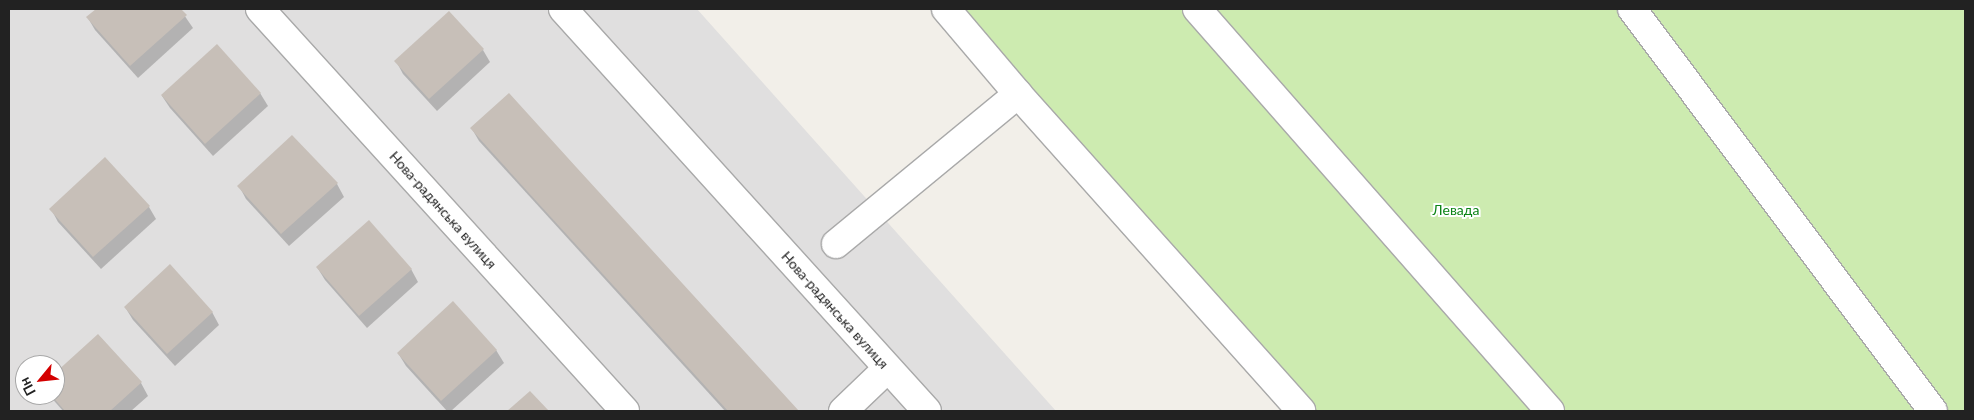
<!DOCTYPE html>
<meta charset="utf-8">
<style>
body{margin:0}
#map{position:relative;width:1974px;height:420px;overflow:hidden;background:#f2efe9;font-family:Lato,sans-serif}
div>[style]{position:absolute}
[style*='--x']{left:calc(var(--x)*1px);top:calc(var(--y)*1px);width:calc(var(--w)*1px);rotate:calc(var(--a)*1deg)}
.residential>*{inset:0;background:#e0dfdf}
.grass>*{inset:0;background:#cdebb0}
.shadow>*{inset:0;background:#0003}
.building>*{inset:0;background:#c7bfb8}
.roads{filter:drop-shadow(1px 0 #a9a9a9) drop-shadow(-1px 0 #a9a9a9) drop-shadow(0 1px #a9a9a9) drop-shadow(0 -1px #a9a9a9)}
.minor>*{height:28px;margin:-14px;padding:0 14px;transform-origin:14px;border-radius:14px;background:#fff}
span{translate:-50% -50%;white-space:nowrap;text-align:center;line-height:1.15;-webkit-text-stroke:4px #fff;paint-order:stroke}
.street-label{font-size:14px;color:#222}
.park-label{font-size:14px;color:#0c8416}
.frame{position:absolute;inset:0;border:10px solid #222;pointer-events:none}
.north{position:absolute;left:15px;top:355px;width:50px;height:50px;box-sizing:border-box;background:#fff;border:1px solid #a7a7a7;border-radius:50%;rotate:242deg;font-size:14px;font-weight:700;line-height:20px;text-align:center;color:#222}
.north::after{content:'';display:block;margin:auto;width:18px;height:22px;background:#d40000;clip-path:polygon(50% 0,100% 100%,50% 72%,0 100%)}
</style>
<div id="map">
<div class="residential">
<i style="clip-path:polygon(evenodd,9px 9px,697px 9px,1056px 411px,9px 411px,9px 9px,25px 365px,55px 365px,55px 395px,25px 395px,25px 365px)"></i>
</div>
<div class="grass">
<i style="clip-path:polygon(946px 9px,1965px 9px,1965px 411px,1301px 411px)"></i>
</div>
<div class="shadow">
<i style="clip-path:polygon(98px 9px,180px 9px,193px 28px,138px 78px,95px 30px,88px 18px)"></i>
<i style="clip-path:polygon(483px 50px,490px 62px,437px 111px,403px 74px,396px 61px)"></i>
<i style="clip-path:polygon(260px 93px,268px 106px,213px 156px,170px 108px,162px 96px)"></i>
<i style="clip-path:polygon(508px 95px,797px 411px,725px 411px,479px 141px,472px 129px)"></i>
<i style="clip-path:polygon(337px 184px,344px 197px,289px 246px,246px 199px,239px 186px)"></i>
<i style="clip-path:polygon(149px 207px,156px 219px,101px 269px,58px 222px,51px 209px)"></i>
<i style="clip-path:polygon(317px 267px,411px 269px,418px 282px,367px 328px,325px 280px)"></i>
<i style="clip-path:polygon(125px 307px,212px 312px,219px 325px,175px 366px,133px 320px)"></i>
<i style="clip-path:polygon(98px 335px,141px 383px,148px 396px,131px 411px,63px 411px,49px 395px,55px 395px,55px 375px)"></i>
<i style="clip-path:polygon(496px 350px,504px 363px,451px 411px,447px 411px,406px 366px,398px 353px)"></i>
</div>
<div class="building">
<i style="clip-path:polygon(96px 9px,181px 9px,187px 15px,130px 66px,86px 17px)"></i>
<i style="clip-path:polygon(449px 11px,484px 49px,429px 99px,394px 61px)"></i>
<i style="clip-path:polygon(217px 44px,261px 93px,205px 144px,161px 95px)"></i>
<i style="clip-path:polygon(509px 93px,577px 168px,799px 411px,728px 411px,538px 203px,470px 128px)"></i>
<i style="clip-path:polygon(292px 135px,338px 183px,281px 234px,237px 186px)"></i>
<i style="clip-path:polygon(105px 157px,150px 206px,93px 257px,49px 209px)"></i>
<i style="clip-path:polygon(369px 220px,412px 269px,359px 316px,316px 267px)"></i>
<i style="clip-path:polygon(170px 264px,213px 312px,167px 354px,124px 307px)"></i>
<i style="clip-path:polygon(453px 301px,497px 350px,441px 401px,397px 353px)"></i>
<i style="clip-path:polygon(98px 334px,142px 382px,110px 411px,65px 411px,51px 395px,55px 395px,55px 373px)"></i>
<i style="clip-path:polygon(530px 391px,549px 411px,507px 411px)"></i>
</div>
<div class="roads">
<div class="minor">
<i style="--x:260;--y:9;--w:543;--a:47.76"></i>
<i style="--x:563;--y:9;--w:542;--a:47.84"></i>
<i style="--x:946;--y:9;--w:111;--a:49.7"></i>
<i style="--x:1018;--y:94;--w:425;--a:48.2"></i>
<i style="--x:1197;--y:9;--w:535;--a:48.71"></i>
<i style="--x:1632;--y:9;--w:502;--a:53.18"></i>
<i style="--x:836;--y:244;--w:236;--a:-39.5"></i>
<i style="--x:843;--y:411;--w:62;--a:-43.7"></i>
</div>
</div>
<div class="street-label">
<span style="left:443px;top:210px;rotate:48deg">Нова-радянська вулиця</span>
<span style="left:835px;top:310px;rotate:48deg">Нова-радянська вулиця</span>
</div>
<div class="park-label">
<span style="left:1456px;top:210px">Левада</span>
</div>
<div class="frame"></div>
<div class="north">Пн</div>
</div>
